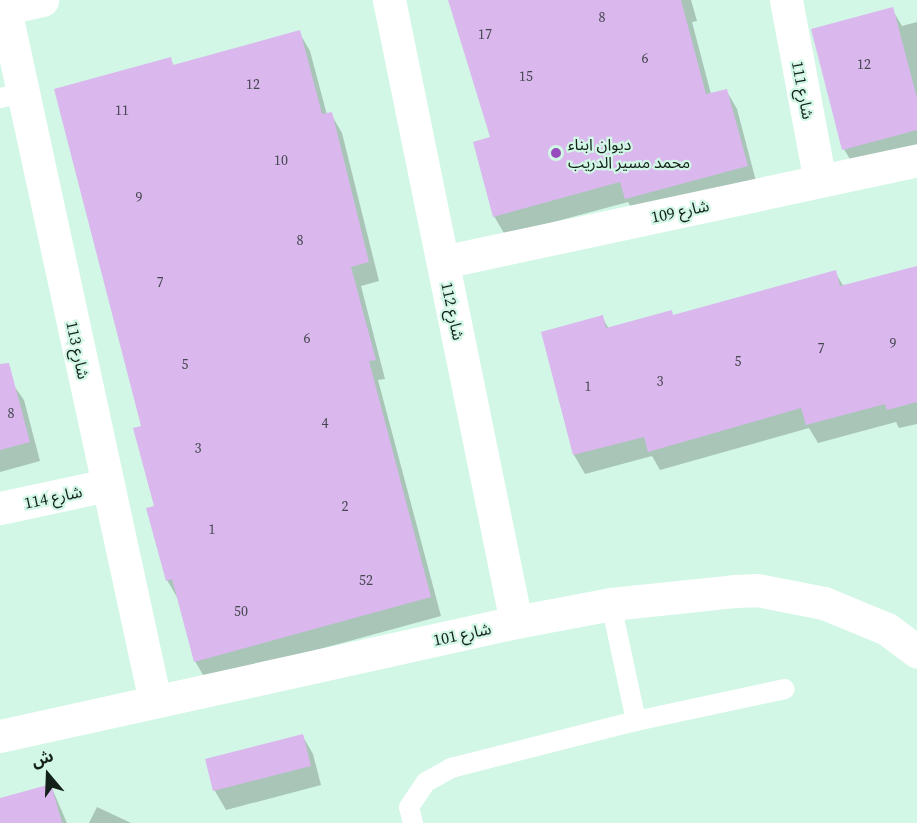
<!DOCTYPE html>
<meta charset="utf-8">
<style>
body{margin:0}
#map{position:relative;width:917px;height:823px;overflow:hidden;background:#d2f7e6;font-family:"Source Serif 4","Noto Sans Arabic",serif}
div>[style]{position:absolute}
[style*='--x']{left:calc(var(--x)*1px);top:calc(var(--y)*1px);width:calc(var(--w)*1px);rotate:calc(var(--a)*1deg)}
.shadow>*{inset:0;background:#0003}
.building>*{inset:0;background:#dab8ee}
.lane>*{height:20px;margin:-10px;padding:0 10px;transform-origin:10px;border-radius:10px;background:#fff}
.street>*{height:33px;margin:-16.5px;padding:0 16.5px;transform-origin:16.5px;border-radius:16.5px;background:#fff}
.dots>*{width:16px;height:16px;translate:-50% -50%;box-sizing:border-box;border:3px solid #d2f7e6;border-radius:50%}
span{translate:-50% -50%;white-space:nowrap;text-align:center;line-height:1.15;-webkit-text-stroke:4.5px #d2f7e6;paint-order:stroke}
.number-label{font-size:14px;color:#45474f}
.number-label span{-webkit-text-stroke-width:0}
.street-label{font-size:16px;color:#13211a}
.poi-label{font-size:16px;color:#13211a}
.left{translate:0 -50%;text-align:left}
.north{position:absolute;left:18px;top:745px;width:60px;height:60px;-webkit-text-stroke:4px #d2f7e6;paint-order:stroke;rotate:341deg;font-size:16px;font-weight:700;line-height:24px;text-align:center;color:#13211a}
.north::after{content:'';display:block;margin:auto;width:21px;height:27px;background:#13211a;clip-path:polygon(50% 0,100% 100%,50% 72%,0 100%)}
</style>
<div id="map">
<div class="shadow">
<i style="clip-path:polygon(450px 0,691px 0,697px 21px,692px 22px,711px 94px,726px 90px,737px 109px,757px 185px,637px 217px,628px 202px,505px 235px,494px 216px,492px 138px)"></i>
<i style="clip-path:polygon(892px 9px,902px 26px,917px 22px,917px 152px,855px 168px,844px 149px)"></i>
<i style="clip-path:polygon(299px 32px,310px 51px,327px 115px,331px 114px,342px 133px,379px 281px,361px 286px,385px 379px,378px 380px,441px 616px,206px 680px,195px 661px,178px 599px,167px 580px,142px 427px,170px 59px,174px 66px)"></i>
<i style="clip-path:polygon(917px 268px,917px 424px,899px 428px,896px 422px,818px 443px,809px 428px,660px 470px,652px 456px,585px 474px,574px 455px,542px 333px,602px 317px,609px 329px,673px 316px,835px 272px,844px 287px)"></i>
<i style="clip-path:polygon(0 366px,24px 400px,40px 461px,0 472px)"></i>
<i style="clip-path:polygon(302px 735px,313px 754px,321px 785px,226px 810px,215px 791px,207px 760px)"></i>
<i style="clip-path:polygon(51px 786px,67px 823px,0 823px,0 800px)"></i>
<i style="clip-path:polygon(97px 807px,131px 823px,89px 823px)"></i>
</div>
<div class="building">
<i style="clip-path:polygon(448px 0,681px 0,706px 94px,727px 89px,748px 166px,625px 199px,620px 182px,493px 217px,473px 142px,490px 137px)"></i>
<i style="clip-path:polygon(893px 7px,917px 98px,917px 130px,842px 150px,811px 29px)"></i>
<i style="clip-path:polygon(300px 30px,322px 114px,332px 112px,369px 262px,351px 267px,376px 360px,369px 361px,431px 597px,194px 662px,172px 579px,166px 581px,146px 508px,154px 506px,133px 428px,141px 426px,54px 89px,171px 57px,173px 65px)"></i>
<i style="clip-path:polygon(917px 266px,917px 402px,887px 410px,885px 404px,806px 425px,801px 408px,648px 452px,644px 437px,573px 455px,541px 332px,603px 315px,606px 328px,672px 310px,673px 315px,836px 270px,840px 286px)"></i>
<i style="clip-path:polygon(9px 363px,30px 442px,0 450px,0 364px)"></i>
<i style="clip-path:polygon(303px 734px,311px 766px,213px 791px,205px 759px)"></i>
<i style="clip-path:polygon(51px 784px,62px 823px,0 823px,0 798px)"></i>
</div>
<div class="lane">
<i style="--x:0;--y:98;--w:24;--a:-12"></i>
<i style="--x:611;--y:604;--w:120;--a:77.9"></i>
<i style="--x:413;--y:823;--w:16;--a:-104"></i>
<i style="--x:409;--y:807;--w:30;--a:-56"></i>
<i style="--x:426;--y:782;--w:29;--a:-29"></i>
<i style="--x:451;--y:768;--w:191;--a:-14.3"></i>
<i style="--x:636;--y:721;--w:152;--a:-12.1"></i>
</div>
<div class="street">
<i style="--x:3;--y:0;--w:717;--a:77.77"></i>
<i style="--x:389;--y:0;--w:635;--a:78.46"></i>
<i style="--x:786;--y:0;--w:184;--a:79.4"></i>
<i style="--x:5;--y:8;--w:38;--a:-12"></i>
<i style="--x:443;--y:262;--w:485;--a:-12.1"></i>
<i style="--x:0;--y:508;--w:109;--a:-12.1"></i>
<i style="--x:0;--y:736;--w:528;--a:-12.46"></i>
<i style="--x:516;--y:622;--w:97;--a:-10.7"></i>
<i style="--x:611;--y:604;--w:124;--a:-6"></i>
<i style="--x:734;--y:591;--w:23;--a:-2"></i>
<i style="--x:757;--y:590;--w:68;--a:11"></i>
<i style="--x:824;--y:603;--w:68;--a:22.4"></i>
<i style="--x:887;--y:629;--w:38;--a:37"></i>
</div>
<div class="dots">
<i style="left:556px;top:153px;background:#974bbd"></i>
</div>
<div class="number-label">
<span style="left:602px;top:17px">8</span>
<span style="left:485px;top:34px">17</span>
<span style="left:645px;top:58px">6</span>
<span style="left:864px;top:64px">12</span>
<span style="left:526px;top:76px">15</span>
<span style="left:253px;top:84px">12</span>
<span style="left:122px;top:110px">11</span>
<span style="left:281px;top:160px">10</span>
<span style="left:139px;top:197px">9</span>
<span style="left:300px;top:240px">8</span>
<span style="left:160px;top:282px">7</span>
<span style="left:307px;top:338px">6</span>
<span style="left:893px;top:343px">9</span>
<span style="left:821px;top:348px">7</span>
<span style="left:738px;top:361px">5</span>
<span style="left:185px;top:364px">5</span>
<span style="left:660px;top:381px">3</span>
<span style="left:588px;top:386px">1</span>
<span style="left:11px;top:413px">8</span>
<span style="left:325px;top:423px">4</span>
<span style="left:198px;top:448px">3</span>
<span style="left:345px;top:506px">2</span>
<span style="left:212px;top:529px">1</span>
<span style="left:366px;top:580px">52</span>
<span style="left:241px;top:611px">50</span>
</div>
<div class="street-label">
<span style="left:803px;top:90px;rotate:79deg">شارع 111</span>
<span style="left:680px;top:211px;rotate:-12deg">شارع 109</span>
<span style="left:453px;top:311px;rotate:78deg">شارع 112</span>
<span style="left:78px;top:350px;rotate:78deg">شارع 113</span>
<span style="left:53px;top:497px;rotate:-12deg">شارع 114</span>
<span style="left:462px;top:634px;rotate:-12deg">شارع 101</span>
</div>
<div class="poi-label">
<span class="left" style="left:568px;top:153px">ديوان ابناء<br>محمد مسير الدريب</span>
</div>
<div class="north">ش</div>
</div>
